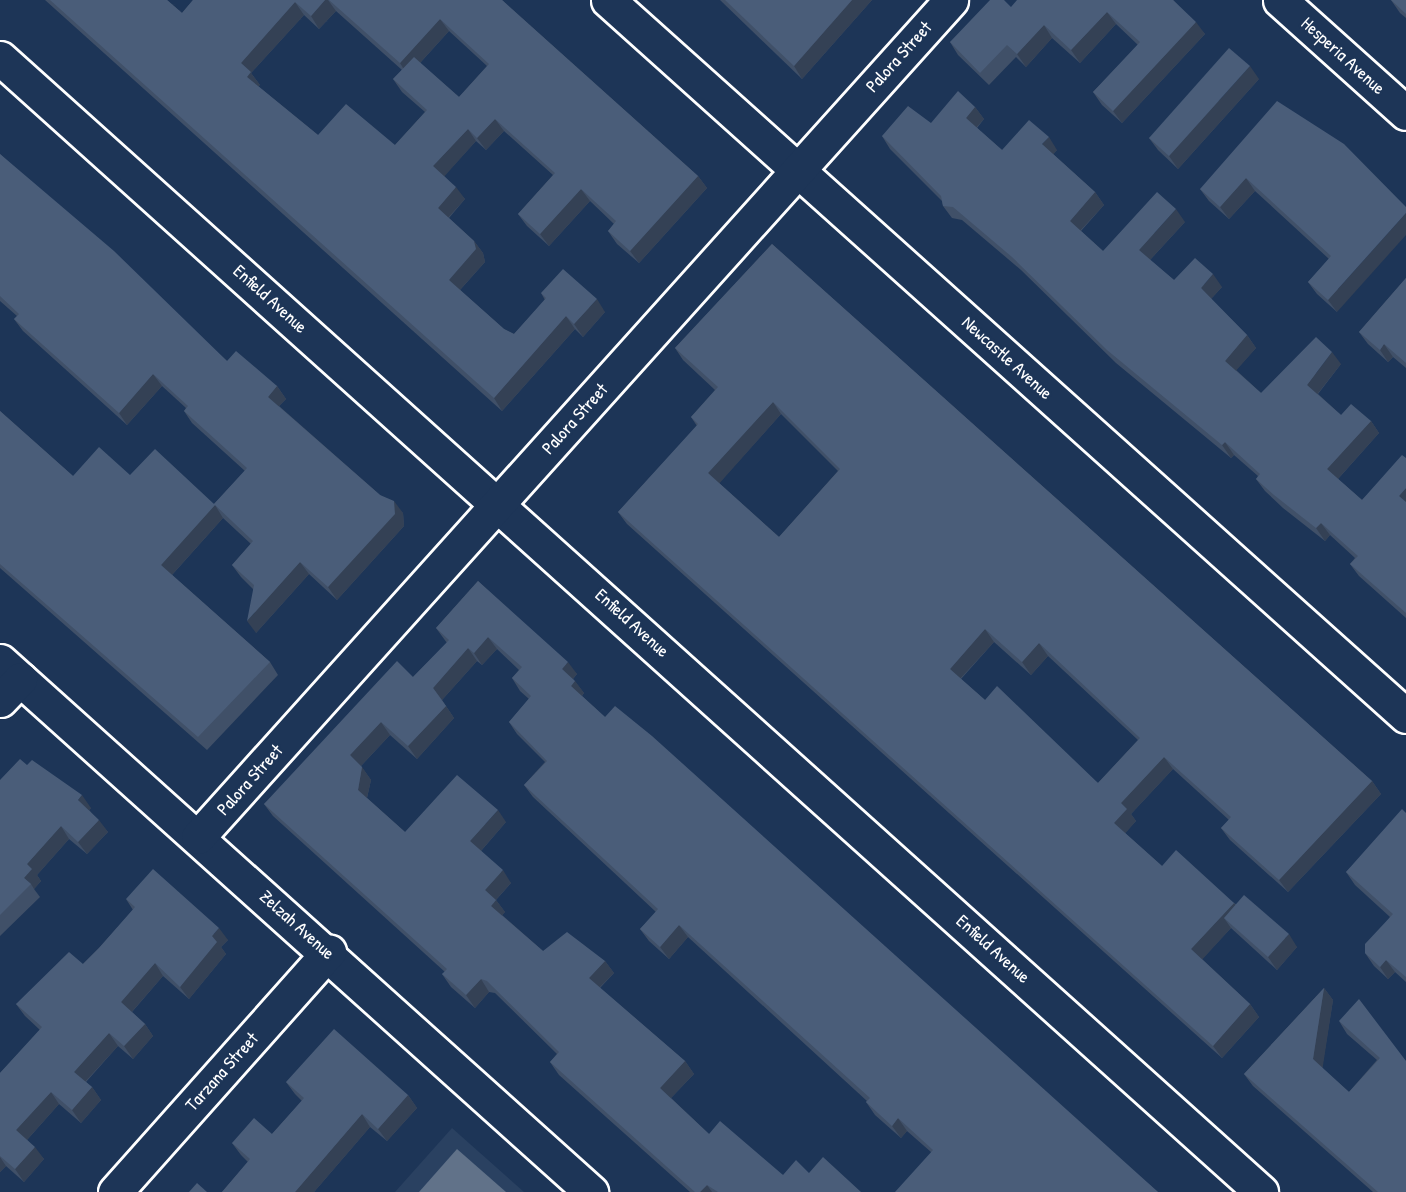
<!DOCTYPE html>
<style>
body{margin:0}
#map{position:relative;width:1406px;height:1192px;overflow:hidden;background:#1d3557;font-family:"Patrick Hand",sans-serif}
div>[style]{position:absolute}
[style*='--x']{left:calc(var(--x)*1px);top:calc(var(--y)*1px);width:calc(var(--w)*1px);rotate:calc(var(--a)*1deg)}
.built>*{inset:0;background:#2a4161}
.water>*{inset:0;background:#617289}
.roads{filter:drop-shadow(2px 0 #fff) drop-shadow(-2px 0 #fff) drop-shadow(0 2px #fff) drop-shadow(0 -2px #fff)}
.minor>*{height:33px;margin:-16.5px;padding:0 16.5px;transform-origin:16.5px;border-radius:16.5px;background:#1d3557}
.wall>*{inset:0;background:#405068}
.shaded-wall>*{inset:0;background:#344155}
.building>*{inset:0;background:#4a5d79}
span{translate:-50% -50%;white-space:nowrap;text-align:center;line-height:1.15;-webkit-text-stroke:5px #1d3557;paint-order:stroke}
.street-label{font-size:18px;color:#fff}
</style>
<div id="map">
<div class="built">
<i style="clip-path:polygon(452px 1128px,524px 1192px,395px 1192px)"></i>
</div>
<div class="water">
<i style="clip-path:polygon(457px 1149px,506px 1192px,419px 1192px)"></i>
</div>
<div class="roads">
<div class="minor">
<i style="--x:608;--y:0;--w:1072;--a:41.9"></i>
<i style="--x:1280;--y:0;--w:169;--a:41.9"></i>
<i style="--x:0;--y:58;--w:1696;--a:41.96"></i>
<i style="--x:0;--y:661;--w:795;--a:41.94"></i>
<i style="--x:0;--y:700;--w:29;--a:-46"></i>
<i style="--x:198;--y:837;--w:1126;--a:-48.02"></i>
<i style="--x:115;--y:1192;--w:322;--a:-48.3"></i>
</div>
</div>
<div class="wall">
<i style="clip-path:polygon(evenodd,45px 0,167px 0,182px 13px,193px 0,502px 0,698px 176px,707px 188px,639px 263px,617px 244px,608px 231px,614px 224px,590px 201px,549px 246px,527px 226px,518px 214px,553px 175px,504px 131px,486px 150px,476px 141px,444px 176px,465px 199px,449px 218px,474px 241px,483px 253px,485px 262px,460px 290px,504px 329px,514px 334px,545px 300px,541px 293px,605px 312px,583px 337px,575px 329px,502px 411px,45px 0,336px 11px,402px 70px,393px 79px,402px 92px,425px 112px,395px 145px,318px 135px,258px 86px,260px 85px,251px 73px,304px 15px,319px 29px,336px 11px,45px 0,449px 31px,487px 66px,459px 97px,420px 63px,449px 31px)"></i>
<i style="clip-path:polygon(720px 0,872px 0,802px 79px)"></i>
<i style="clip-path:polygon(1173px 0,1205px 34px,1122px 123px,1102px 105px,1093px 92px,1138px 45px,1116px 24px,1080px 63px,1052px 38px,1026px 67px,1016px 57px,989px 85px,958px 55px,950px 42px,1011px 7px)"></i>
<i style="clip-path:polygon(1391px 0,1406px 0,1406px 18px,1400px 13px)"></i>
<i style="clip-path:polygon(1259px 79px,1178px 169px,1158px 150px,1149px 138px)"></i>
<i style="clip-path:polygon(975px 107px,984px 119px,977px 128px,1002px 150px,1057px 150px,1053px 154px,1095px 192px,1104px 205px,1081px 231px,1103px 251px,1185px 222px,1150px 260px,1174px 280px,1222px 287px,1211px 299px,1247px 335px,1256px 348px,1236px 370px,1261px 393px,1341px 364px,1318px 394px,1341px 415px,1371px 421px,1379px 433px,1338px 479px,1362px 500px,1406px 458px,1406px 618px,1359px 576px,1350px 564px,1355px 558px,1330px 535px,1325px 541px,1283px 508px,1265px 491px,1256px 479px,1258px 476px,1234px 455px,1231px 458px,1116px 363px,1021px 270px,962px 220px,952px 218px,943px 206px,942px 201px,890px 149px,882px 136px,931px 123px)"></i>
<i style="clip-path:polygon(1344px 144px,1337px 312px,1317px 294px,1308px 282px,1329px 259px,1255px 191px,1229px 219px,1209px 201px,1200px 189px)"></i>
<i style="clip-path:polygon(0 154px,227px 361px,277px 386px,286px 399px,279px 406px,380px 495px,403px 513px,404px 526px,337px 600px,309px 574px,256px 633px,253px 589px,241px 577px,232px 565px,251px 544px,223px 518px,172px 575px,270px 662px,278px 675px,207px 750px,0 568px,0 411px,73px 476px,130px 475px,214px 504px,245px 471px,192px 423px,184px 411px,186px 408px,162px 386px,127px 425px,23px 331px,14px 319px,17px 316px,0 301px)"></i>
<i style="clip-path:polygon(evenodd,772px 244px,1372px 781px,1381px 794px,1288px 892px,1230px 840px,1221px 828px,1229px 820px,1173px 769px,1131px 814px,1136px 821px,1125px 833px,1162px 866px,1234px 903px,1297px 947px,1277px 970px,1231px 928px,1202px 959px,1250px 1004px,1259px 1017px,1222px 1058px,627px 524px,618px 512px,697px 426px,691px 417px,715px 390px,683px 360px,675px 348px,772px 244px,781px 414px,838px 471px,779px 537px,719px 483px,781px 414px,772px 244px,994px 642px,1031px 675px,1048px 656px,1138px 740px,1098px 783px,985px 700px,961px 679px,994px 642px)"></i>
<i style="clip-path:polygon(1406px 278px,1406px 368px,1393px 357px,1388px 362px,1368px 344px,1359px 332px)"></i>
<i style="clip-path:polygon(478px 581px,577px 674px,573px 679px,584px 693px,582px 696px,605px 717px,1158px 1192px,931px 1152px,907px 1131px,901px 1138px,875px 1115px,866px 1102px,867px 1101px,688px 937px,669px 959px,649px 941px,640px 929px,656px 912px,533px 797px,524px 785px,545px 762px,517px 734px,509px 722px,529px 699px,520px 691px,512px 678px,519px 670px,497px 649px,482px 665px,477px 661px,442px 700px,454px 718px,417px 759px,390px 735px,361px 766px,371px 780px,367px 798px,405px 832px,506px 822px,481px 851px,511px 883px,496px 900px,505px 912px,502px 915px,543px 951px,605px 961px,614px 973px,600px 988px,685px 1061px,694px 1074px,671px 1098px,709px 1134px,783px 1175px,809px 1173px,861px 1192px,690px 1192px,559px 1075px,550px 1062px,557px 1054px,495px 993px,489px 992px,475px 1008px,451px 987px,442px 974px,445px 972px,273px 816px,264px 804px,413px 677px,447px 643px,436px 628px)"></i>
<i style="clip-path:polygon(0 780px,91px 808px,89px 810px,108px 832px,87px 854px,69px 839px,37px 875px,41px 881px,34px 889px,40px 897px,0 936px)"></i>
<i style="clip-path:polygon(1406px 813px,1406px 982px,1395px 972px,1388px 979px,1374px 966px,1365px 953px,1390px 917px,1355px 885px,1346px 872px)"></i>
<i style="clip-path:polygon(126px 899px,228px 940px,221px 947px,226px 954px,189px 999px,163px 976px,132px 1012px,145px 1024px,153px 1036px,133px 1059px,118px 1046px,86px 1082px,92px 1087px,101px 1100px,81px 1123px,59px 1104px,27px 1140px,44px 1159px,24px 1182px,6px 1166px,0 1172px,0 1073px,40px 1030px,25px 1016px,16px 1004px,83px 964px,99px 948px,133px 910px)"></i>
<i style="clip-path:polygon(1324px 988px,1333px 1000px,1322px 1068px,1349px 1092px,1377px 1060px,1347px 1034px,1339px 1021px,1406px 1061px,1406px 1192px,1373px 1192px,1253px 1086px,1244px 1074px)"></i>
<i style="clip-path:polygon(286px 1082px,408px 1095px,417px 1108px,387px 1141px,370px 1127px,314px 1192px,222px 1192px,248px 1162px,241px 1155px,232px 1143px,272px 1134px,302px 1101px,295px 1094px)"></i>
</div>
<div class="shaded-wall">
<i style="clip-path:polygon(325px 0,328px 0,336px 11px,319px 29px,311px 16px)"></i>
<i style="clip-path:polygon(852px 0,872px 0,802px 79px,794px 66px)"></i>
<i style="clip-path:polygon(295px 2px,304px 15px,251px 73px,260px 85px,255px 90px,247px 77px,241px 63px)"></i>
<i style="clip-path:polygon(1107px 12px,1116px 24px,1080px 63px,1071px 50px)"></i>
<i style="clip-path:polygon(440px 19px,449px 31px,408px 76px,400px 63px)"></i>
<i style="clip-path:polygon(1196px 22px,1205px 34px,1122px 123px,1113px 111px)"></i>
<i style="clip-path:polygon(1044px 25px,1052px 38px,1026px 67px,1017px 54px)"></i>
<i style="clip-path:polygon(1250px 66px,1259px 79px,1178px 169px,1169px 156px)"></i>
<i style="clip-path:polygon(975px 107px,984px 119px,974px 130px,966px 118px)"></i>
<i style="clip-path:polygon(495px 119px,504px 131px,486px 150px,477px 138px)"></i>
<i style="clip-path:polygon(468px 129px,476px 141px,442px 179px,433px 166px)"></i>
<i style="clip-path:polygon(1049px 137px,1057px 150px,1051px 157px,1042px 144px)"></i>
<i style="clip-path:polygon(698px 176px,707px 188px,639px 263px,630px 251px)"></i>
<i style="clip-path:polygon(1246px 178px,1255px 191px,1229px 219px,1220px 207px)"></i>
<i style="clip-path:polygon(456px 187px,465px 199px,446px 220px,438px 208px)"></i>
<i style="clip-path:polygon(581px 189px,590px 201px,549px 246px,540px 234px)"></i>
<i style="clip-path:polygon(1095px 192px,1104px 205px,1078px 233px,1070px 221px)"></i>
<i style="clip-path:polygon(1176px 209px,1185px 222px,1148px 262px,1139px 250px)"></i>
<i style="clip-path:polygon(1406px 213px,1406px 235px,1337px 312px,1328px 300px)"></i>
<i style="clip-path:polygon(474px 241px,483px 253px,485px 262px,458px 292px,449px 280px)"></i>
<i style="clip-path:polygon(1213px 274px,1222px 287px,1210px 300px,1201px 288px)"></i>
<i style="clip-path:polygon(597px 299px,605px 312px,583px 337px,574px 324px)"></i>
<i style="clip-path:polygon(566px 316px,575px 329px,502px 411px,494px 398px)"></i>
<i style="clip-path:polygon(1247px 335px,1256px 348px,1234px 373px,1225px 361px)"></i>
<i style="clip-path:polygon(1384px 344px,1393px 357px,1388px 362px,1380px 350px)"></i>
<i style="clip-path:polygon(1332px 352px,1341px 364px,1315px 397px,1307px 385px)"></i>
<i style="clip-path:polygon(153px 374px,162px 386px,127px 425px,119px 413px)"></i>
<i style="clip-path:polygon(277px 386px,286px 399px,276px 409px,268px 397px)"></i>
<i style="clip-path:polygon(773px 402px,781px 414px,717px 486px,708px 473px)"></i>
<i style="clip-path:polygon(1371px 421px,1379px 433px,1336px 481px,1327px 469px)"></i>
<i style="clip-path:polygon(1225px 442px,1234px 455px,1231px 458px,1222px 445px)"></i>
<i style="clip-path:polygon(1406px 488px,1406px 505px,1399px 496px)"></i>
<i style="clip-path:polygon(394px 501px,403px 513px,404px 526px,337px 600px,328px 587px)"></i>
<i style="clip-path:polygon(215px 505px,223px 518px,170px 577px,161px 565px)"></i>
<i style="clip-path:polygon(1321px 523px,1330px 535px,1325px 541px,1316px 528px)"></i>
<i style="clip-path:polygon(300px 562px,309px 574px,256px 633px,247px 621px)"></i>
<i style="clip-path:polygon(985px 629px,994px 642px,958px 681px,950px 669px)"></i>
<i style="clip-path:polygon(488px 637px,497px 649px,482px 665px,474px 653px)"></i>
<i style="clip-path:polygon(1039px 643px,1048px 656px,1031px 675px,1022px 662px)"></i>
<i style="clip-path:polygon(468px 648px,477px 661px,442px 700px,433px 688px)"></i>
<i style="clip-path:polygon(568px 662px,577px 674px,571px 681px,562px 669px)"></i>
<i style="clip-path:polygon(575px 681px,584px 693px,580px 698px,571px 686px)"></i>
<i style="clip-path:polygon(446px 706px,454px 718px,417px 759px,408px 746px)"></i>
<i style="clip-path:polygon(381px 722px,390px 735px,359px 768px,350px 755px)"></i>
<i style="clip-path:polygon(1164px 757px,1173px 769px,1131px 814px,1136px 821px,1123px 836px,1114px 823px,1121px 803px)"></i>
<i style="clip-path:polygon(362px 767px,371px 780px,366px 802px,358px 790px)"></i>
<i style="clip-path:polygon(1372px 781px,1381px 794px,1288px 892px,1279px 880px)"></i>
<i style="clip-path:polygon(82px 795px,91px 808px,86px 813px,78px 800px)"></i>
<i style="clip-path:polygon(498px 810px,506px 822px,479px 853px,470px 841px)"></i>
<i style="clip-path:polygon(99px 820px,108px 832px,87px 854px,78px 842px)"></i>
<i style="clip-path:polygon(61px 826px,69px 839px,37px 875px,41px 881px,34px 889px,31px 884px,24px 878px,27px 864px)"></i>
<i style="clip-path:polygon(503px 870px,511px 883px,494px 902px,485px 890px)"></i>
<i style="clip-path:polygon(496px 900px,505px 912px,500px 918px,491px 906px)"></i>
<i style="clip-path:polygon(1234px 903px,1243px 915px,1224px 918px,1231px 928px,1200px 962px,1191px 949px)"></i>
<i style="clip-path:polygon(679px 925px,688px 937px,669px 959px,660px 947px)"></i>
<i style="clip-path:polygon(219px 928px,228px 940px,221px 947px,226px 954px,189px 999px,180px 987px,212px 936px)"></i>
<i style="clip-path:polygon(1289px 934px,1297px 947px,1277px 970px,1268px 957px)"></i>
<i style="clip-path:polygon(1386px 960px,1395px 972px,1388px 979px,1380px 967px)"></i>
<i style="clip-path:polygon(605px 961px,614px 973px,597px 990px,589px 978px)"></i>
<i style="clip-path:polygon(155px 963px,163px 976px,129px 1015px,121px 1002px)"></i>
<i style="clip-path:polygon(481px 979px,489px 992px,475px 1008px,466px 995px)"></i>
<i style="clip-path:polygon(1324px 988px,1333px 1000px,1322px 1072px,1313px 1059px)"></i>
<i style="clip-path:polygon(1250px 1004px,1259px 1017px,1222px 1058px,1213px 1046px)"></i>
<i style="clip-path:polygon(145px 1024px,153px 1036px,133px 1059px,124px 1046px)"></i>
<i style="clip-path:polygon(109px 1033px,118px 1046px,83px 1084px,74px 1072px)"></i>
<i style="clip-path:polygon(685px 1061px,694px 1074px,669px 1100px,660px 1088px)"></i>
<i style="clip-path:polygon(92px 1087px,101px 1100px,81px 1123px,72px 1110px)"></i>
<i style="clip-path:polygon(51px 1092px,59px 1104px,25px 1142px,16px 1130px)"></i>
<i style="clip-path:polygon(408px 1095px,417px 1108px,387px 1141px,378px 1129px)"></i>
<i style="clip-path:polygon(362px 1114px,370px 1127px,314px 1192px,295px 1192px)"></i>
<i style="clip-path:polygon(898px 1118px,907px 1131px,901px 1138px,892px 1126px)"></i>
<i style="clip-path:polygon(35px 1147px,44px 1159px,24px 1182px,15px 1169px)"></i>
<i style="clip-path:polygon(0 1157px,6px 1166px,0 1172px)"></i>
<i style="clip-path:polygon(707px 1185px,712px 1192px,700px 1192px)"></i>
</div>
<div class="building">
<i style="clip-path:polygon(50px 0,167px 0,182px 13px,193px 0,325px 0,311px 16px,295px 2px,241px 63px,251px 72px,247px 77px,318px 135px,346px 104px,395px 145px,427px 110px,393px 79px,414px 57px,459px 97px,489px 64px,440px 19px,400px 63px,329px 0,502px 0,698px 176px,630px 251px,608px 231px,616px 221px,581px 189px,540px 234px,518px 214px,555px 173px,495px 119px,477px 138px,468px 129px,433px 166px,456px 187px,438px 208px,474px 241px,476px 249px,449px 280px,504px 329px,514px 334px,546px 298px,541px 293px,563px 269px,597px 299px,574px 324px,566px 316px,494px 398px)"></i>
<i style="clip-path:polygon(725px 0,852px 0,794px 66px)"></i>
<i style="clip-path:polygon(990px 0,1004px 0,1011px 7px,1017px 0,1173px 0,1196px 22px,1113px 111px,1093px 92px,1140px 42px,1107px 12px,1071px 50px,1044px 25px,1017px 54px,1007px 45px,980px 73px,950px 42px)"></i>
<i style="clip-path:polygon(1391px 0,1406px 0,1406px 14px)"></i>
<i style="clip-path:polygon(1229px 48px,1250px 66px,1169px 156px,1149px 138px)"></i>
<i style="clip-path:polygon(958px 91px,975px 107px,966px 118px,1002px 150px,1029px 120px,1049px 137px,1042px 144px,1095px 192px,1070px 221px,1103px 251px,1157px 192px,1176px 209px,1139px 250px,1174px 280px,1195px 258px,1213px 274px,1201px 288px,1247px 335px,1225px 361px,1261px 393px,1316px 337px,1332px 352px,1307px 385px,1341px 415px,1351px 404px,1371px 421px,1327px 469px,1362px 500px,1402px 455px,1406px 458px,1406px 488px,1399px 496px,1406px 502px,1406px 613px,1350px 564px,1358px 556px,1321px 523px,1316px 528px,1274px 495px,1256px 479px,1260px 474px,1225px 442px,1222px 445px,1107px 350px,1012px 257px,953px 207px,943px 206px,941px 196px,882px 136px,908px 106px,931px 123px)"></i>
<i style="clip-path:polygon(1277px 101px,1344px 144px,1406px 207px,1406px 213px,1328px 300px,1308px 282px,1331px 256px,1246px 178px,1220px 207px,1200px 189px)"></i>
<i style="clip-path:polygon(0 154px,114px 251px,227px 361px,236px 351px,277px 386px,268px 397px,380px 495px,394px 501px,395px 514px,328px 587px,300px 562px,247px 621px,254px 585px,232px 565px,253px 541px,215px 505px,161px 565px,270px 662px,198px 737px,0 564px,0 411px,73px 476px,99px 447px,130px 475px,155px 449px,214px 504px,247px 468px,184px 411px,188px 406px,153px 374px,119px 413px,14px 319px,19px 314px,0 296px)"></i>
<i style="clip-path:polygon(evenodd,772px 244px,1372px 781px,1279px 880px,1221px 828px,1231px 817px,1164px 757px,1121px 803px,1127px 809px,1114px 823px,1162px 866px,1176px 850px,1234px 903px,1191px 949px,1250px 1004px,1213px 1046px,618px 512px,698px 424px,691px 417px,718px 387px,675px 348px,772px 244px,773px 402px,840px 469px,779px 537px,708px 473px,773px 402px,772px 244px,985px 629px,1022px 662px,1039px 643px,1140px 738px,1098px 783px,997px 686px,985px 700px,950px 669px,985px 629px)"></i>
<i style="clip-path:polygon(1406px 278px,1406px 363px,1384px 344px,1380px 350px,1359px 332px)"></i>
<i style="clip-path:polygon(478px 581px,568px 662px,562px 669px,575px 681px,571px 686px,605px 717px,615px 706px,652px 736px,1158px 1192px,895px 1192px,933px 1150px,898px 1118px,892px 1126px,866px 1102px,870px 1098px,679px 925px,660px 947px,640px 929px,658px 909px,524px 785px,547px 761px,509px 722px,531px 696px,512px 678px,522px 667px,488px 637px,474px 653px,468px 648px,433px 688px,446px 706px,408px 746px,381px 722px,350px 755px,362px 767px,358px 790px,405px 832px,457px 775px,498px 810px,470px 841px,503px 870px,485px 890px,496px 900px,491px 906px,543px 951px,567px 932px,605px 961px,589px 978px,685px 1061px,660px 1088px,709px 1134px,720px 1121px,783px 1175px,796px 1160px,809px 1173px,823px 1157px,861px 1192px,718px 1192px,707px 1185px,700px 1192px,695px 1192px,550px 1062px,559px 1052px,487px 981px,481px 979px,466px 995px,442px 974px,447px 969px,264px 804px,397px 661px,413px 677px,449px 640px,436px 628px)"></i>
<i style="clip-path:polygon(20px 759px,27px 765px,32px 760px,82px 795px,78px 800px,99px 820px,78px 842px,61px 826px,27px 864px,32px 869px,24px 878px,31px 884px,0 915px,0 780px)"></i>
<i style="clip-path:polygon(1402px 809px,1406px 813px,1406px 977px,1386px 960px,1380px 967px,1365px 953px,1365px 944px,1393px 914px,1346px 872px)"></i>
<i style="clip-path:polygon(153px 869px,219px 928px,212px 936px,217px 942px,180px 987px,155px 963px,121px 1002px,145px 1024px,124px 1046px,109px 1033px,74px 1072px,92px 1087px,72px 1110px,51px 1092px,16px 1130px,35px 1147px,15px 1169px,0 1156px,0 1073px,42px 1027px,16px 1004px,69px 952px,83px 964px,99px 948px,135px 907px,126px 899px)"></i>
<i style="clip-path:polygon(1244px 895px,1289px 934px,1268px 957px,1224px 918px)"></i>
<i style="clip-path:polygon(1324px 988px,1313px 1059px,1349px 1092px,1380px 1058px,1339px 1021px,1359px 999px,1406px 1061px,1406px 1192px,1378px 1192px,1244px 1074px)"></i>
<i style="clip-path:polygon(334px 1029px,408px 1095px,378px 1129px,362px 1114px,295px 1192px,222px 1192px,250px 1159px,232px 1143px,254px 1118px,272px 1134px,304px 1098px,286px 1082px)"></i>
<i style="clip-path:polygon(197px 1183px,207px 1192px,189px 1192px)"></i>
</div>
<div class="street-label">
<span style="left:1343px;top:56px;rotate:42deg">Hesperia Avenue</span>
<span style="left:899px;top:57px;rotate:-48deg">Palora Street</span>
<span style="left:270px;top:299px;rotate:42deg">Enfield Avenue</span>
<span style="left:1007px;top:358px;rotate:42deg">Newcastle Avenue</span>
<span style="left:575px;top:419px;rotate:-48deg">Palora Street</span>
<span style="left:632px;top:623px;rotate:42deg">Enfield Avenue</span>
<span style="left:250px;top:780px;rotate:-48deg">Palora Street</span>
<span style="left:297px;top:925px;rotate:42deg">Zelzah Avenue</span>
<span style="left:993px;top:949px;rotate:42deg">Enfield Avenue</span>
<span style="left:222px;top:1072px;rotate:-48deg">Tarzana Street</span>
</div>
</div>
